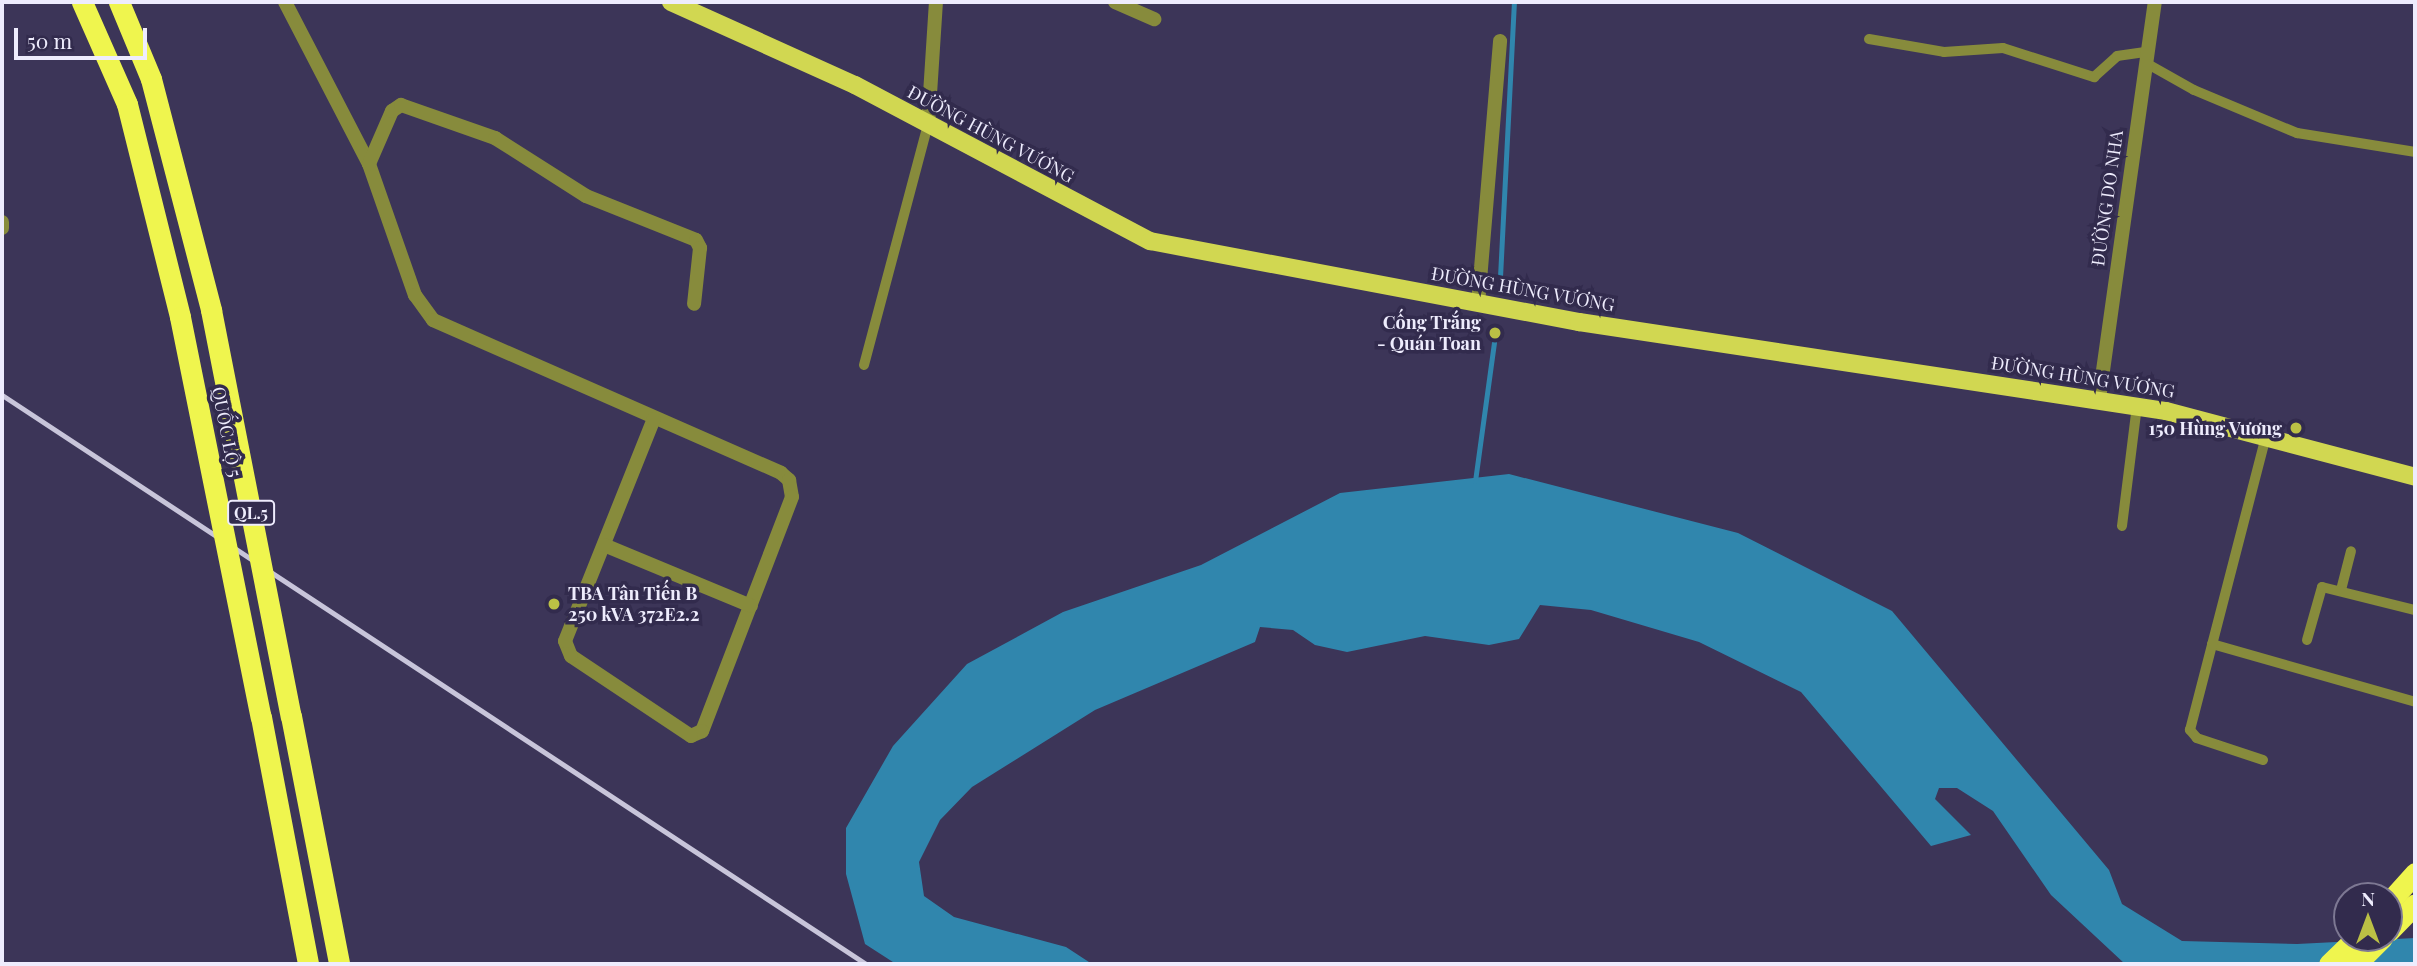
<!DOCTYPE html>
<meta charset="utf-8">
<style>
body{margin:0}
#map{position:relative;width:2417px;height:966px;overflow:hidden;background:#3c3558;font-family:"Playfair Display",serif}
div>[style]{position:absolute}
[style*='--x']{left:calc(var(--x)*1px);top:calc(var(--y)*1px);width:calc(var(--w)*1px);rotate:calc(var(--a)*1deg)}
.water>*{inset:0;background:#3086ad}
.stream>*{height:5px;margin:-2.5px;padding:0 2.5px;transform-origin:2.5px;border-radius:2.5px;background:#3086ad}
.lane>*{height:10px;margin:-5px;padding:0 5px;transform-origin:5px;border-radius:5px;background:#878b3c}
.street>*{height:14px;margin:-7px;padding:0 7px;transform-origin:7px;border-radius:7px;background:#878b3c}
.primary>*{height:18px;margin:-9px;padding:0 9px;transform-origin:9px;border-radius:9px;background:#d1d751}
.highway>*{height:21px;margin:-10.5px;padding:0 10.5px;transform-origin:10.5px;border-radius:10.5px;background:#eff54e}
.rail>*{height:5px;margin:-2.5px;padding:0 2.5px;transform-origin:2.5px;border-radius:2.5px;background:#c8c5da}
.highway-bridge>*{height:21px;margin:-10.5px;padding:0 10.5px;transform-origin:10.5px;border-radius:10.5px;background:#eff54e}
.dots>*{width:19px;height:19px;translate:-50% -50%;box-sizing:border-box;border:4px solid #322b4d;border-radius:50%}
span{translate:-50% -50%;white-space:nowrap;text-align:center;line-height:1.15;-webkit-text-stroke:7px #322b4d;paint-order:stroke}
.shield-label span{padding:2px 5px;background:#322b4d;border:2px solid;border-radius:5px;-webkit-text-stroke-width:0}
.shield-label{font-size:16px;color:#eeecfd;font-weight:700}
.street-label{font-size:18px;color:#eeecfd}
.poi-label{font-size:18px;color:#eeecfd;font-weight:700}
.right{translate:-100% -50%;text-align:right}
.left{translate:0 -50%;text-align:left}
.frame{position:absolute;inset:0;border:4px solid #eeecfd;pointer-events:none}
.north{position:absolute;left:2333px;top:882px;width:70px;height:70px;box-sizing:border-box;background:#322b4d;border:2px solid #7d7893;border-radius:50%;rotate:0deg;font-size:19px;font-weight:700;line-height:28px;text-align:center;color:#eeecfd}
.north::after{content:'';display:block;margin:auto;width:24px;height:32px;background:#bbc045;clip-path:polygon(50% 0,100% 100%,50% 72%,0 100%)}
.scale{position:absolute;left:14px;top:28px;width:133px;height:32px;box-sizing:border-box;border:4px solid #eeecfd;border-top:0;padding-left:9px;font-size:21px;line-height:24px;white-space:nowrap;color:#eeecfd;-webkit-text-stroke:5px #322b4d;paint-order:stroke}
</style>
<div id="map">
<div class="water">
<i style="clip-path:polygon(1509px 474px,1738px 533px,1892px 611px,2109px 870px,2122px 904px,2182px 941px,2297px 944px,2415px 938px,2415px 964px,2125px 964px,2051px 895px,1993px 811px,1957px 788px,1939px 788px,1935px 799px,1971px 835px,1931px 846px,1801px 692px,1699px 642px,1591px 610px,1540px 605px,1519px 639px,1489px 645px,1425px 636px,1347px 652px,1315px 645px,1293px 630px,1260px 627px,1255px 642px,1095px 710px,972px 787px,940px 820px,919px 862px,924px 896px,954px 917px,1066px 947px,1092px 964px,896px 964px,865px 944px,846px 874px,846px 828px,893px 746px,967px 664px,1063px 612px,1201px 565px,1340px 493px)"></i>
</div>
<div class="stream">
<i style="--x:1500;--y:277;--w:275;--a:-87.1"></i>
<i style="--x:1475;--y:481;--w:140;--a:-82.2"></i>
</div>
<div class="lane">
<i style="--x:1869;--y:39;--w:76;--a:9.8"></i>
<i style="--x:1944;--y:52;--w:59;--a:-3.9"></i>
<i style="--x:2003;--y:48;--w:96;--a:17.7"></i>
<i style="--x:2094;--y:77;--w:31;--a:-42"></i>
<i style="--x:2117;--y:56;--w:30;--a:-8"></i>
<i style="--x:2146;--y:63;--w:55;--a:29.4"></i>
<i style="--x:2194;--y:90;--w:112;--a:22.7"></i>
<i style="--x:2297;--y:133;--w:120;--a:9.1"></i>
<i style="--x:864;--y:365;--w:248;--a:-75.1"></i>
<i style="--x:2122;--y:526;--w:122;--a:-82.9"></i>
<i style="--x:2341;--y:590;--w:40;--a:-75.6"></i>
<i style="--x:2307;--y:640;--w:55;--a:-74.2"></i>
<i style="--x:2322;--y:587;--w:96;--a:13.9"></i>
<i style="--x:2212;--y:644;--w:211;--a:15.9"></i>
<i style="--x:2263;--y:760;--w:70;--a:-161.6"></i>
<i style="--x:2197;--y:738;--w:11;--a:-131"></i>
<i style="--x:2190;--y:730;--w:304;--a:-75.5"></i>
</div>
<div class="street">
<i style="--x:285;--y:2;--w:182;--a:62.6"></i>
<i style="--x:369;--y:164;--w:139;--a:70.7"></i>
<i style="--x:415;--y:295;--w:31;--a:54"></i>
<i style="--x:433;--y:320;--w:380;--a:23.7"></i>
<i style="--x:781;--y:473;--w:11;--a:41"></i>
<i style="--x:789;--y:480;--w:17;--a:80"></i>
<i style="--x:792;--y:497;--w:251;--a:111"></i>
<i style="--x:702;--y:731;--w:12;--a:156"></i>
<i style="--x:691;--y:736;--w:144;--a:-146.3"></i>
<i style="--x:571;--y:656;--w:16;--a:-112"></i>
<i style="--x:565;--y:641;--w:239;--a:-68.2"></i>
<i style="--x:1115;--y:2;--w:43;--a:23.6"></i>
<i style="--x:928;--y:125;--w:123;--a:-86.3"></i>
<i style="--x:369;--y:164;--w:58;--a:-66.5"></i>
<i style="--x:392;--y:111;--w:11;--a:-34"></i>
<i style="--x:401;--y:105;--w:100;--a:19.3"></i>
<i style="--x:495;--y:138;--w:108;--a:32.5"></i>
<i style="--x:586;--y:196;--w:118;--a:21.8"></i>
<i style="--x:696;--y:240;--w:9;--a:63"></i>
<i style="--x:700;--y:248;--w:56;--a:96.1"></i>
<i style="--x:2;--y:222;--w:6;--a:90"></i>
<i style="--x:1478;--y:304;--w:264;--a:-85.2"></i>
<i style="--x:2099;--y:399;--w:401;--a:-82"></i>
<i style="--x:604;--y:545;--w:159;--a:22.5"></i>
</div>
<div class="primary">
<i style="--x:671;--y:2;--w:202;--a:24.3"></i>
<i style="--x:855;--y:85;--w:334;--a:27.9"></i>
<i style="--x:1150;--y:241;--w:437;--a:10.7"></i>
<i style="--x:1579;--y:322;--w:594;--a:8.62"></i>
<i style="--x:2166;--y:411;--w:258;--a:14.8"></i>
</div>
<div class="highway">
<i style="--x:82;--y:2;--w:111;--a:66.2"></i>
<i style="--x:127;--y:104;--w:219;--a:76"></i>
<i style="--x:119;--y:2;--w:83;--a:67.4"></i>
<i style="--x:151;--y:79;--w:239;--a:75.4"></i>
<i style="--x:291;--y:716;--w:253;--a:79"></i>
<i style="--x:261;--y:717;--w:251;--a:79.2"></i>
<i style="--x:2389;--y:902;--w:39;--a:-48"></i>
<i style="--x:2389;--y:931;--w:37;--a:-46"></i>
<i style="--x:2329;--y:964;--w:37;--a:-44"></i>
<i style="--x:2356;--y:964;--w:37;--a:-45"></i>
</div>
<div class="rail">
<i style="--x:2;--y:395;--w:1035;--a:33.37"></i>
</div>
<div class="highway-bridge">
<i style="--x:211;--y:310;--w:414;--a:78.9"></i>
<i style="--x:180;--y:317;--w:408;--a:78.6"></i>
</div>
<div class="dots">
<i style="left:1495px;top:333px;background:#bbc045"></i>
<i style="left:2296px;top:428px;background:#bbc045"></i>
<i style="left:554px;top:604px;background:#bbc045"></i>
</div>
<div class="shield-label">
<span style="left:251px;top:513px">QL.5</span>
</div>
<div class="street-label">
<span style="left:991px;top:134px;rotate:28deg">ĐƯỜNG HÙNG VƯƠNG</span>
<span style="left:2107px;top:198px;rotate:-82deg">ĐƯỜNG DO NHA</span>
<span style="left:1523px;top:289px;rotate:10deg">ĐƯỜNG HÙNG VƯƠNG</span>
<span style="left:2083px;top:377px;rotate:9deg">ĐƯỜNG HÙNG VƯƠNG</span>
<span style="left:227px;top:432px;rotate:79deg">QUỐC LỘ 5</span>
</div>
<div class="poi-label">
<span class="right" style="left:1481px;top:333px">Cống Trắng<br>- Quán Toan</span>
<span class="right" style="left:2282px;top:428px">150 Hùng Vương</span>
<span class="left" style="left:568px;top:604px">TBA Tân Tiến B<br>250 kVA 372E2.2</span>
</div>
<div class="frame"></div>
<div class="north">N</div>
<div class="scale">50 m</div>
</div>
